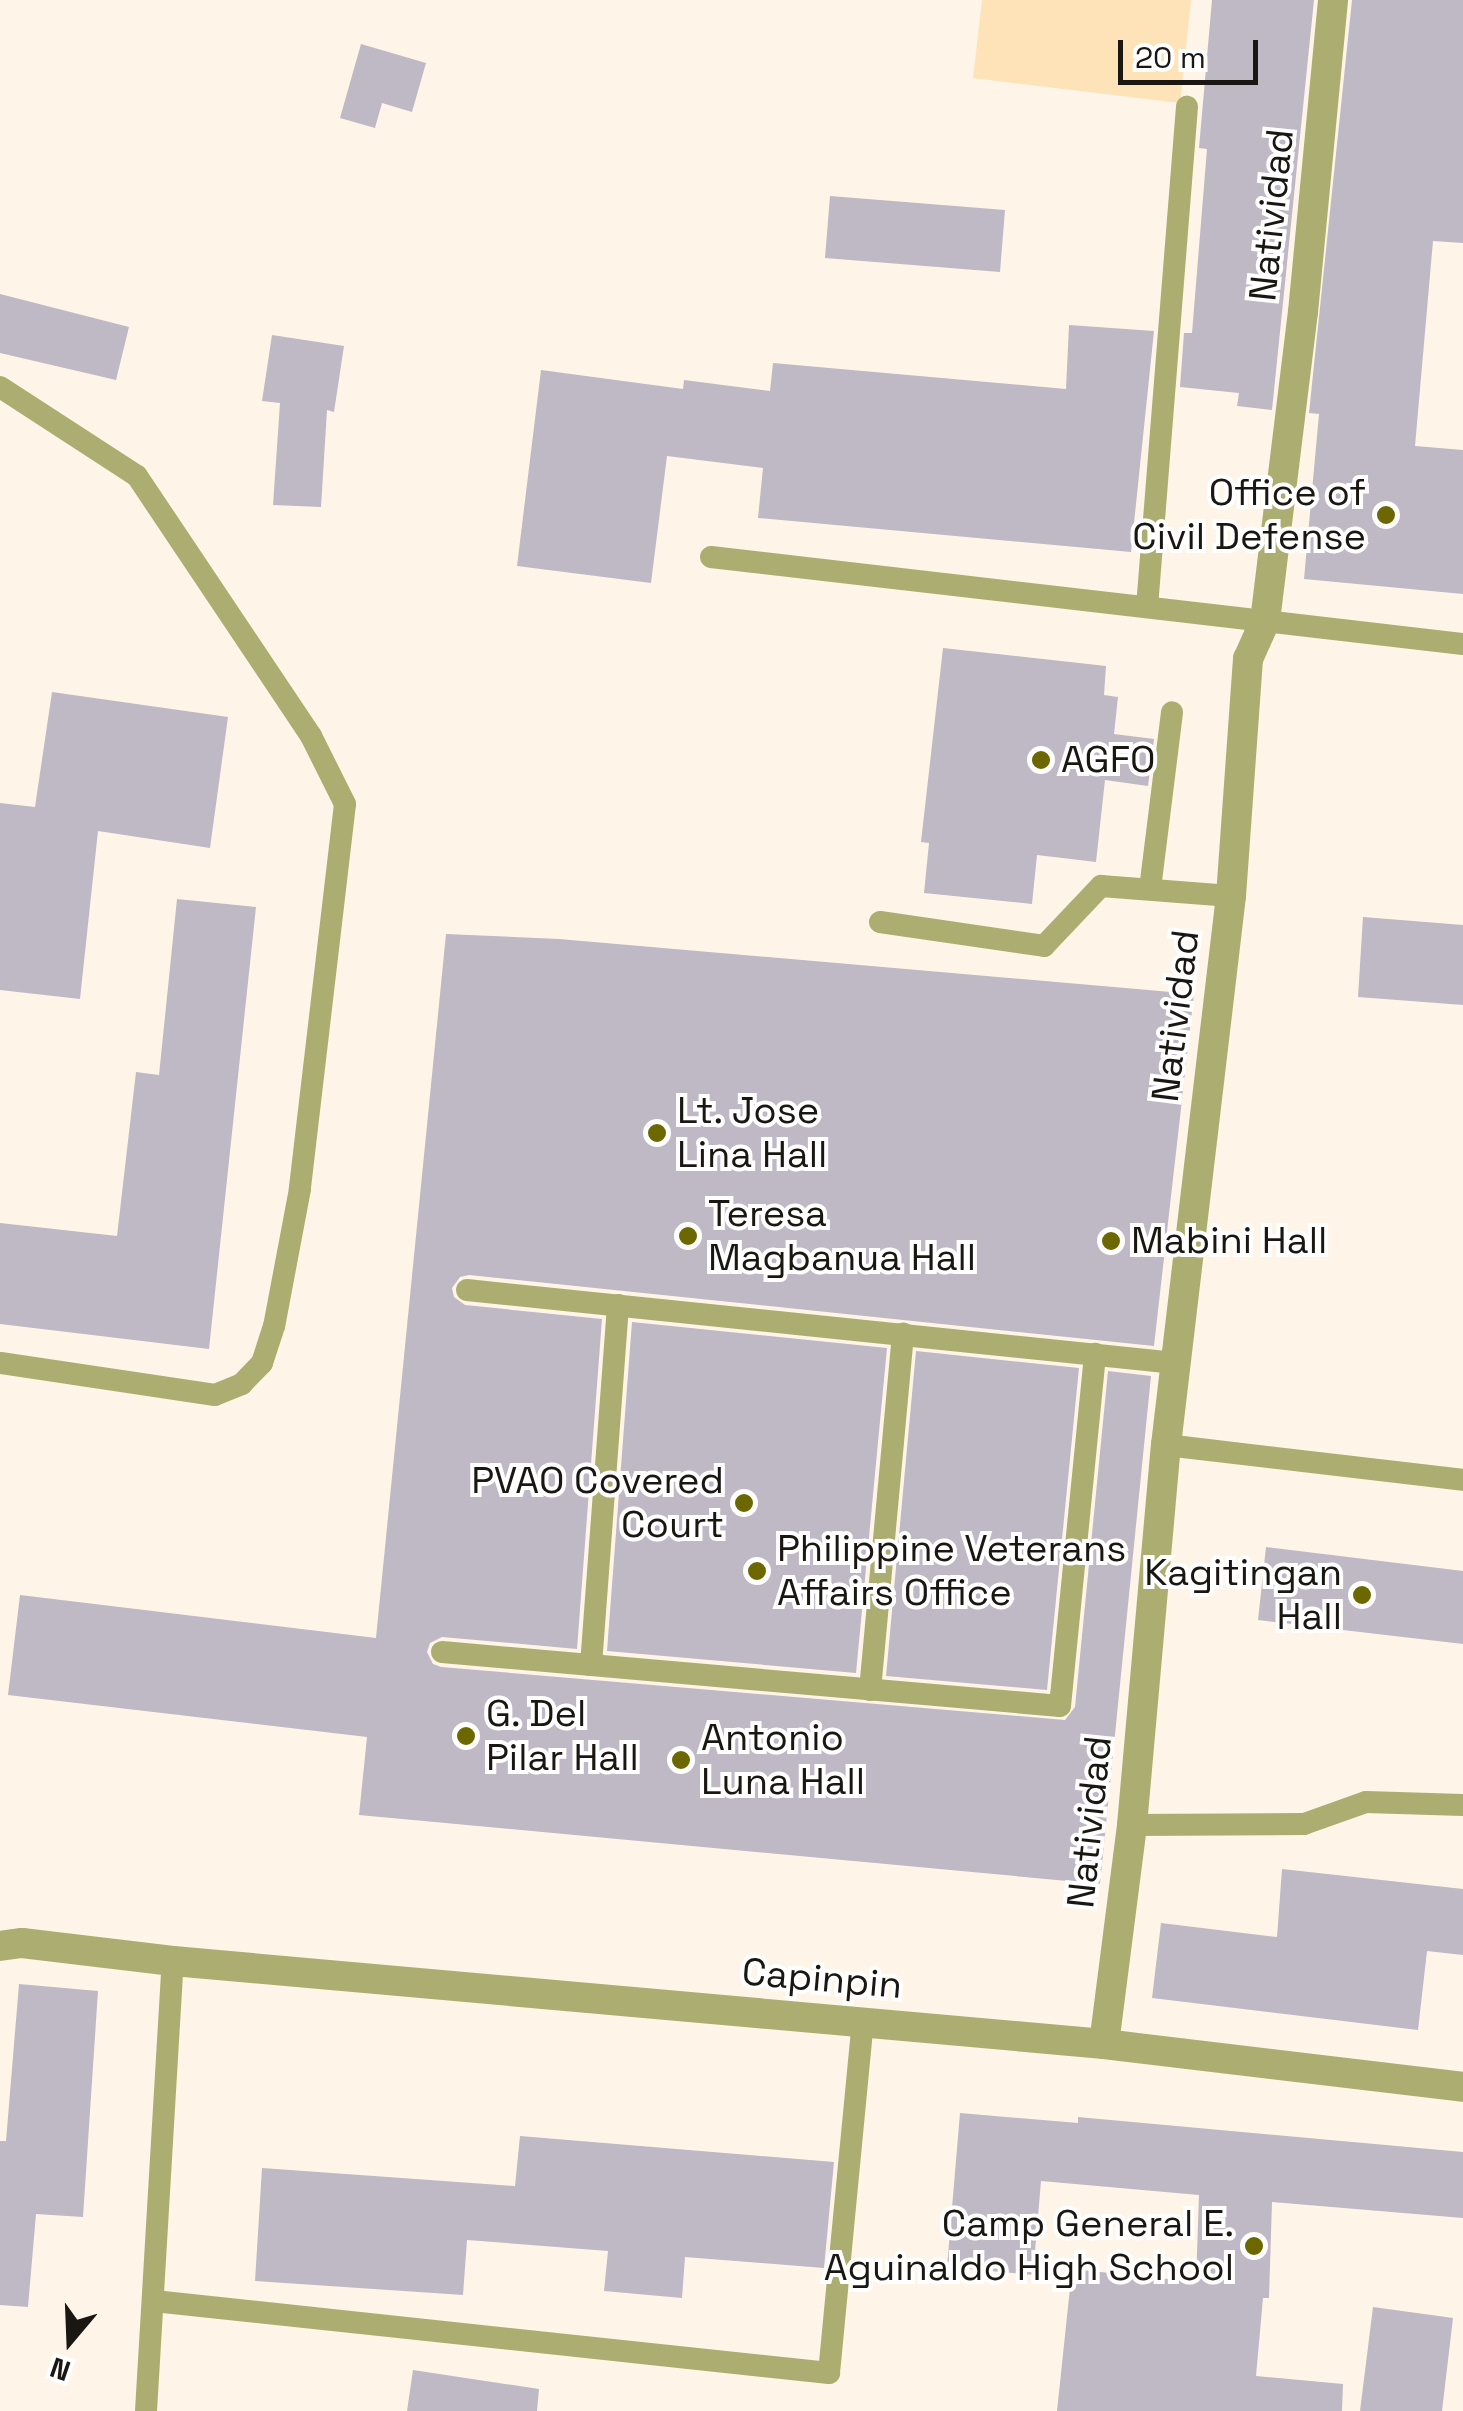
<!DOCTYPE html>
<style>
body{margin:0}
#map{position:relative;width:1463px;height:2411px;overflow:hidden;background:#fef5e8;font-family:"Space Grotesk",sans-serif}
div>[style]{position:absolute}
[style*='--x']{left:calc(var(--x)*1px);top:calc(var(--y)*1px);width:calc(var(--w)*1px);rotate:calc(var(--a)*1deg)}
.green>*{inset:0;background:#fee2b8}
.building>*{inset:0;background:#bfb8c5}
.lane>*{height:22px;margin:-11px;padding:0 11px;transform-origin:11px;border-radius:11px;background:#acad70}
.street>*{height:30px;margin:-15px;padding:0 15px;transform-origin:15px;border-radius:15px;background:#acad70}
.dots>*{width:28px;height:28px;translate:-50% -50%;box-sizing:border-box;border:5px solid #fff;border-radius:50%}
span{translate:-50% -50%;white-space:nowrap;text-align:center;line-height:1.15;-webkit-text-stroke:8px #fff;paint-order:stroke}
.street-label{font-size:38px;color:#1a1712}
.poi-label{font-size:38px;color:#1a1712}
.right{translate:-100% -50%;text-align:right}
.left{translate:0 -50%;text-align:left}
.north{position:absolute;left:20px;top:2291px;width:100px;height:100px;-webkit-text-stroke:8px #fff;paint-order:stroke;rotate:199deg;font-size:28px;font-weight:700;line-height:40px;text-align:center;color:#1a1712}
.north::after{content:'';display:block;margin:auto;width:35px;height:45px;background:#1a1712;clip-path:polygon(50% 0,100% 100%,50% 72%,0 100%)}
.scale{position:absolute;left:1118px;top:40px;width:140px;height:45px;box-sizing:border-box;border:5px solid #1a1712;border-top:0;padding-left:12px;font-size:30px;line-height:35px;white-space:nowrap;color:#1a1712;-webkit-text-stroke:8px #fff;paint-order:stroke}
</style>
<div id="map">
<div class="green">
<i style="clip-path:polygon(982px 0,1191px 0,1180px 103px,973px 78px)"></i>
</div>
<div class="building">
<i style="clip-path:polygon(1212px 0,1314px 0,1272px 410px,1237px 406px,1239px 393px,1180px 387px,1184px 333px,1192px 333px,1207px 149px,1199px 148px)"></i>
<i style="clip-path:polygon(1352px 0,1463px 0,1463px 243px,1433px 241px,1415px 446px,1463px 450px,1463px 594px,1304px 579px,1319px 414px,1309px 413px)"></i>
<i style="clip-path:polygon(361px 44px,426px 63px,412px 112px,382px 103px,375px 128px,340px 118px)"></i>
<i style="clip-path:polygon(830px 196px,1005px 210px,1000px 272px,825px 258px)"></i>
<i style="clip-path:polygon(0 294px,129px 327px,116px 380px,0 353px)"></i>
<i style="clip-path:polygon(1069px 325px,1154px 331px,1131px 552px,758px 518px,763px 468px,667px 456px,651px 583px,517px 566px,541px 370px,683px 389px,684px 380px,770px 391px,773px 363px,1066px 389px)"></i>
<i style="clip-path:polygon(272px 335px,344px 346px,334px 412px,327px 410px,321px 507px,273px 505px,280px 403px,262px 401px)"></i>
<i style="clip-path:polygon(943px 648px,1106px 666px,1104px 695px,1118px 697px,1114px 734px,1154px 739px,1148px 786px,1105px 780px,1096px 862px,1037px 855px,1032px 904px,924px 893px,929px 843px,921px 842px)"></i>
<i style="clip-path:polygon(52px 692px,228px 717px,210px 848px,98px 831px,80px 999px,0 990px,0 803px,35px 807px)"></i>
<i style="clip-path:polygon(177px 899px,256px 907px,209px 1349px,0 1324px,0 1223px,117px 1236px,136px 1072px,159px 1075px)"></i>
<i style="clip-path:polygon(1363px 917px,1463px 925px,1463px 1005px,1358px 997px)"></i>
<i style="clip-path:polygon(446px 934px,559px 939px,1194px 994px,1154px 1346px,469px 1275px,460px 1277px,452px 1288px,454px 1297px,465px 1305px,602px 1319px,577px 1649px,442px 1637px,430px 1643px,427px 1652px,433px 1664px,441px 1667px,1065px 1720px,1075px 1707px,1108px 1371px,1151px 1376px,1100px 1884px,359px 1815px,367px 1737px,8px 1695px,20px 1595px,376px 1638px)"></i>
<i style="clip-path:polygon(632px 1322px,887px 1348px,856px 1673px,607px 1651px)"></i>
<i style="clip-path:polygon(916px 1351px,1079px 1368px,1047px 1690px,886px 1676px)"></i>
<i style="clip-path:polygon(1266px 1547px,1463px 1571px,1463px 1644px,1258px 1620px)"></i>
<i style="clip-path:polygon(1282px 1869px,1463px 1889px,1463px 1955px,1427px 1951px,1418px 2030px,1152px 1998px,1161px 1923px,1277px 1937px)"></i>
<i style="clip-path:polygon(19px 1984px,98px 1991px,83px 2217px,36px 2214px,28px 2307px,0 2305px,0 2141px,6px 2141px)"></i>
<i style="clip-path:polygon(960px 2113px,1078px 2123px,1078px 2117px,1463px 2152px,1463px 2218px,1272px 2202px,1269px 2298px,1263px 2298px,1256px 2376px,1343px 2384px,1342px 2411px,1057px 2411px,1072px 2269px,1196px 2282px,1199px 2195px,1041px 2181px,1033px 2275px,947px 2267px)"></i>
<i style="clip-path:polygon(520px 2136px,834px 2162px,824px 2268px,685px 2257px,682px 2298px,604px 2291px,608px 2251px,467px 2240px,463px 2295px,255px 2281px,262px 2168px,515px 2186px)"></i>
<i style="clip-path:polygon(1373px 2307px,1453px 2318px,1442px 2411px,1360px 2411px)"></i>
<i style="clip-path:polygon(413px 2370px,539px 2389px,537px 2411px,407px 2411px)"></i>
</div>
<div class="lane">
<i style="--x:0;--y:387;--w:163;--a:33"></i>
<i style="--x:137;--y:476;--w:313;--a:56.2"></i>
<i style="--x:311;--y:736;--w:76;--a:63.4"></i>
<i style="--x:345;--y:804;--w:388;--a:96.7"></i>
<i style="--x:300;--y:1189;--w:139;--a:100.7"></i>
<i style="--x:274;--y:1326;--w:39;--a:108"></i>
<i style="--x:262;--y:1363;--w:29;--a:134"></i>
<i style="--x:242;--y:1384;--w:29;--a:158"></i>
<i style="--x:215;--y:1395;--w:217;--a:-171.5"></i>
<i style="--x:711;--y:557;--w:757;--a:6.6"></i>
<i style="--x:1147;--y:607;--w:502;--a:-85.43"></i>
<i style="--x:1150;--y:889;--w:178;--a:-82.9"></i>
<i style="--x:880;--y:922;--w:166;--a:8.3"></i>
<i style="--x:1044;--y:946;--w:83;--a:-46.5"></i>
<i style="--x:1101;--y:886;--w:130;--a:4.4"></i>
<i style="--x:467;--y:1290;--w:712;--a:5.89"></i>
<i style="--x:1166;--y:1445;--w:299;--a:6.7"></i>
<i style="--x:442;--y:1652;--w:620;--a:4.99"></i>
<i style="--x:1060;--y:1706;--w:354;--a:-84.3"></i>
<i style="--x:591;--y:1665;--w:361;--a:-85.7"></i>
<i style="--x:870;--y:1690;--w:358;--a:-84.7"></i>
<i style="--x:1132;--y:1825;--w:172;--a:-0.3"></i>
<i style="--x:1304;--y:1824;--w:66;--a:-19.5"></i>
<i style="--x:1366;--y:1802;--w:97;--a:1.8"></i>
<i style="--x:154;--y:2301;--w:679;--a:6.09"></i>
<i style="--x:829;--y:2373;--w:352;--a:-84.5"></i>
<i style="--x:146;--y:2411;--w:451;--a:-86.6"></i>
</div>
<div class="street">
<i style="--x:0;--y:1946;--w:22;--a:-8"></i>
<i style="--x:22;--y:1943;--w:152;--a:6.8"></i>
<i style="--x:173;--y:1961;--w:935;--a:5.09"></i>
<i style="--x:1104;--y:2044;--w:362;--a:6.8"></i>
<i style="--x:1104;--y:2044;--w:221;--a:-82.7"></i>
<i style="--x:1132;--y:1825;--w:382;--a:-84.9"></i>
<i style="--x:1166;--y:1445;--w:553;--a:-83.25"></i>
<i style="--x:1231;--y:896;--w:238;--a:-85.9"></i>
<i style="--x:1248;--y:659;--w:42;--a:-65.9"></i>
<i style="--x:1265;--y:621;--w:311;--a:-83"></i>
<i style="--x:1303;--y:312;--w:313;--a:-84.5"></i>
</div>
<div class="dots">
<i style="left:1386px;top:515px;background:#6c6700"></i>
<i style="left:1041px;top:760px;background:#6c6700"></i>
<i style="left:657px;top:1133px;background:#6c6700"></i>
<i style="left:688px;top:1236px;background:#6c6700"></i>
<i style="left:1111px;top:1241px;background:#6c6700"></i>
<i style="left:744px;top:1503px;background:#6c6700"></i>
<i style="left:757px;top:1571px;background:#6c6700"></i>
<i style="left:1362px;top:1595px;background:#6c6700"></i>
<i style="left:466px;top:1736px;background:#6c6700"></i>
<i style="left:681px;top:1760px;background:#6c6700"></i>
<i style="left:1254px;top:2246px;background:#6c6700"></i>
</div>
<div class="street-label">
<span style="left:1272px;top:215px;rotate:-84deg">Natividad</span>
<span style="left:1176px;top:1016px;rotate:-83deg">Natividad</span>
<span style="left:1090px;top:1822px;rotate:-84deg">Natividad</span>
<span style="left:822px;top:1979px;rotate:5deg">Capinpin</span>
</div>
<div class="poi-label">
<span class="right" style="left:1366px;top:515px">Office of<br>Civil Defense</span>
<span class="left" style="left:1061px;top:760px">AGFO</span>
<span class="left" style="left:677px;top:1133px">Lt. Jose<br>Lina Hall</span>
<span class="left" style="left:708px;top:1236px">Teresa<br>Magbanua Hall</span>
<span class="left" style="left:1131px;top:1241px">Mabini Hall</span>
<span class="right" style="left:724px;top:1503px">PVAO Covered<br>Court</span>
<span class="left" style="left:777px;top:1571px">Philippine Veterans<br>Affairs Office</span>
<span class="right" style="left:1342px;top:1595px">Kagitingan<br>Hall</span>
<span class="left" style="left:486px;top:1736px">G. Del<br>Pilar Hall</span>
<span class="left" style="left:701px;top:1760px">Antonio<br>Luna Hall</span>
<span class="right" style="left:1234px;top:2246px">Camp General E.<br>Aguinaldo High School</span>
</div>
<div class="north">N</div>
<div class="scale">20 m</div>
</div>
